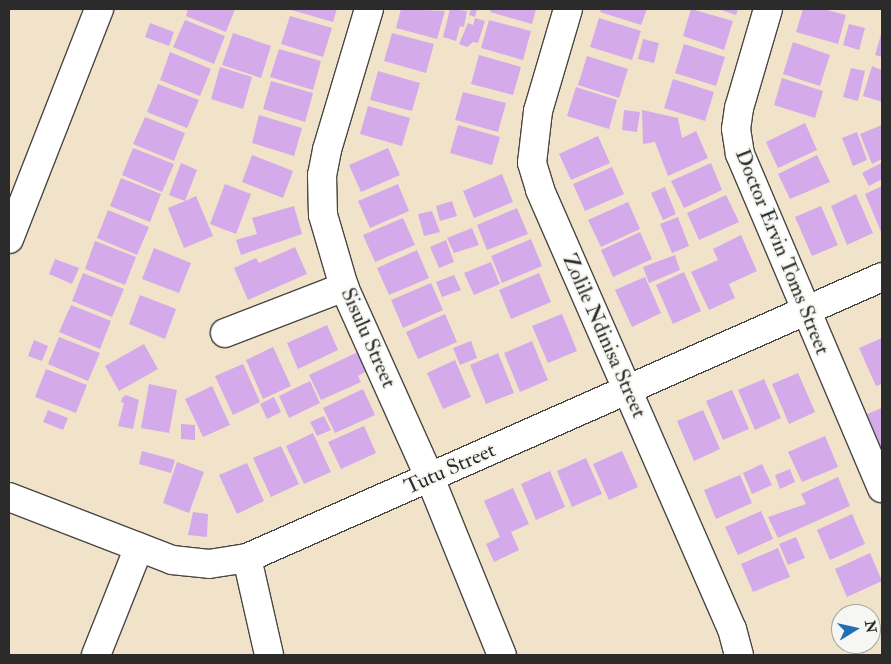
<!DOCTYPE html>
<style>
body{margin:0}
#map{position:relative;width:891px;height:664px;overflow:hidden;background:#f1e3ca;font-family:"IM FELL Double Pica",serif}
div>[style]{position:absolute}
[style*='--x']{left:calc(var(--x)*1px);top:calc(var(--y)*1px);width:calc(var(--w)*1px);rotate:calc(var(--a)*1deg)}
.building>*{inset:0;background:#d4aaeb}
.roads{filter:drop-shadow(1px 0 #494743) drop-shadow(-1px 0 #494743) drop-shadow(0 1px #494743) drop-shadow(0 -1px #494743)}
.minor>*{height:28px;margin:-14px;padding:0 14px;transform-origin:14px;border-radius:14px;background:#fff}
span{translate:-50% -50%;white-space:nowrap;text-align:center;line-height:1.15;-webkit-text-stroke:4px #f6f6f2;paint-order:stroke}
.street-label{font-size:21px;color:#2b2b2b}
.frame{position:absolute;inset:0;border:10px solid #2b2b2b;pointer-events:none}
.north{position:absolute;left:831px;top:604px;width:50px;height:50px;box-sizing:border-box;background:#f6f6f2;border:1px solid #a5a5a2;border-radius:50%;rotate:81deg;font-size:14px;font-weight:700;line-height:20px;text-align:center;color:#2b2b2b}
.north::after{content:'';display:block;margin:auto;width:18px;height:22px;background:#1f6fb2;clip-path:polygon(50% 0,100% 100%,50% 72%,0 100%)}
</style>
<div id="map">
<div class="building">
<i style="clip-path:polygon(188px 9px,235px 9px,226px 32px,186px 16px)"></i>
<i style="clip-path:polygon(288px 9px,337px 9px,333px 22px)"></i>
<i style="clip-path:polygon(401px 9px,445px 11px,437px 39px,396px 28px)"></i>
<i style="clip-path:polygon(450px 9px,467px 11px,464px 27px,460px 26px,456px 41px,443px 37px)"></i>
<i style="clip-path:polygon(471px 9px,477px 9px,475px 17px,469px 15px)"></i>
<i style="clip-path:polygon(491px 9px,536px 9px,532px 24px,490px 12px)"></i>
<i style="clip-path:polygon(601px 9px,647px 9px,641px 25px,600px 12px)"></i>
<i style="clip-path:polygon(691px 9px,733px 21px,724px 50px,683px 36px)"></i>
<i style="clip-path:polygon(718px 9px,738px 9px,736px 15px)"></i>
<i style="clip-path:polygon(803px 9px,823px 9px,846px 15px,838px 44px,796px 32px)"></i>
<i style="clip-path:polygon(290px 16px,332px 28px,323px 57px,281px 44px)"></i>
<i style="clip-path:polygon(475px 18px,485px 21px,478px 43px,473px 42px,467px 47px,459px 44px,468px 23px,473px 25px)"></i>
<i style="clip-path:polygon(599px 18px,641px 31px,632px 60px,590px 47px)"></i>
<i style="clip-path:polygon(185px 20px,225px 36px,214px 64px,173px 47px)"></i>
<i style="clip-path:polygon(489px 20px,531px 31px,523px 60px,481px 48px)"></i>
<i style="clip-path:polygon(150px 23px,174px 32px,169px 46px,145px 37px)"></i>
<i style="clip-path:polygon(849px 24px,865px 28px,859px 50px,843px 45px)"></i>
<i style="clip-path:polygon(882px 31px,882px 57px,875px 55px)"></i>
<i style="clip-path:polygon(233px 33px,271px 46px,261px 78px,222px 65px)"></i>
<i style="clip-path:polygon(392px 33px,434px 44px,426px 73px,384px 61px)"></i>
<i style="clip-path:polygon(643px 39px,659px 43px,654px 63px,638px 59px)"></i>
<i style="clip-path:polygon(793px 42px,830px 55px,820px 86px,783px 74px)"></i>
<i style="clip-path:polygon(684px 44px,725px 57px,716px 86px,675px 73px)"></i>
<i style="clip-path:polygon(279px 49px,321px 61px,313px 90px,270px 77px)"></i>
<i style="clip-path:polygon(170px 52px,211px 69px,200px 96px,160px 80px)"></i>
<i style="clip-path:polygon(479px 55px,521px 67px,513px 95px,471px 84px)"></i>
<i style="clip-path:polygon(587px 56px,628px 69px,619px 98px,578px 85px)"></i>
<i style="clip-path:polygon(872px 66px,882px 70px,882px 102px,863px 96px)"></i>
<i style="clip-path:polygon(220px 67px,252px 77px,243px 109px,211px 99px)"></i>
<i style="clip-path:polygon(851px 68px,865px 71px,858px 101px,843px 97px)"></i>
<i style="clip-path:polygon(378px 71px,420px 83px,412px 111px,370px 100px)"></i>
<i style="clip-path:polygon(782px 78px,823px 91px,815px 118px,774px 105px)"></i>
<i style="clip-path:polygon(673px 79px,714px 92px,705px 121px,664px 108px)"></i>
<i style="clip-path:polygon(271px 81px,313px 93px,305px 122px,263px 109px)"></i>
<i style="clip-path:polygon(158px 84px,199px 100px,187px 128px,147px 112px)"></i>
<i style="clip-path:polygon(576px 87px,617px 100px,609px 129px,567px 116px)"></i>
<i style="clip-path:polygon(463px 92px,506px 103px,498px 132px,455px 120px)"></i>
<i style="clip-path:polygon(368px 106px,410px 118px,402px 146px,360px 134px)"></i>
<i style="clip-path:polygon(624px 110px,640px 112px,637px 132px,622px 130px)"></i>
<i style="clip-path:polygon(642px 110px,678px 118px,682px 138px,696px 131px,708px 158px,668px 176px,655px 142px,643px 144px)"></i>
<i style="clip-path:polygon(259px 115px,302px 128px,294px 156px,252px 143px)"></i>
<i style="clip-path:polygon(145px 117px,185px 133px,174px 161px,133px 144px)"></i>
<i style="clip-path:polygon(805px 123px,817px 150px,778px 168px,766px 142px)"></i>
<i style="clip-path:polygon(458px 125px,500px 137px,492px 165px,450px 153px)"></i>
<i style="clip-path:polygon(882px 125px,882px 159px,872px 164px,860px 134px)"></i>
<i style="clip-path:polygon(857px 132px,867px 160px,853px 166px,842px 138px)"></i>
<i style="clip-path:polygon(598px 136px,610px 163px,571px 180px,559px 154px)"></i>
<i style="clip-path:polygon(133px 148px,174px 164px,162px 192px,122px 175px)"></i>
<i style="clip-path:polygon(388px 148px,400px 175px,361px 192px,349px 165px)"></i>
<i style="clip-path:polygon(252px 155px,293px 171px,283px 198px,242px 182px)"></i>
<i style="clip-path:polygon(817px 155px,830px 182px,790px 199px,778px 174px)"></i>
<i style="clip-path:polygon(181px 163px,197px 170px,185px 201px,196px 196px,213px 236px,184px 248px,168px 208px,185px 201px,169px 195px)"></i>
<i style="clip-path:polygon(711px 163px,722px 190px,684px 208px,671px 181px)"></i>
<i style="clip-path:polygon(881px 163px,882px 179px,869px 186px,862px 173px)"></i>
<i style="clip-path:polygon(612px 167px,624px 194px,585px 211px,573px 184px)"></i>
<i style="clip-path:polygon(502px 174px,513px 202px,474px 218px,463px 191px)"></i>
<i style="clip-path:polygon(121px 178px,161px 194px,150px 222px,110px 206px)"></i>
<i style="clip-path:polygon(225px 184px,251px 194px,236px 234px,210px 224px)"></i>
<i style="clip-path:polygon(398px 184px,409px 211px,370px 228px,358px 201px)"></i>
<i style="clip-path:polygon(882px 186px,882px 234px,865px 194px)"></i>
<i style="clip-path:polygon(665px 187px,676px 214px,663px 220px,651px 193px)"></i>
<i style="clip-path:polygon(856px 194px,873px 233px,847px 245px,831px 206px)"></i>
<i style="clip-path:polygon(726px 195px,739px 222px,699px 240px,687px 213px)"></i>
<i style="clip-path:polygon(452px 201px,457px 216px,440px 221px,436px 206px)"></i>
<i style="clip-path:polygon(628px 202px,640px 229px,601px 247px,588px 220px)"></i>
<i style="clip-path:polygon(294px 206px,302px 234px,241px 255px,236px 240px,257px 234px,252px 218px)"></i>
<i style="clip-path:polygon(821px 206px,838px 245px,812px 256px,795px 217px)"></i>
<i style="clip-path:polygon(517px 208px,528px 234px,487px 250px,477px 225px)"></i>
<i style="clip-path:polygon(108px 210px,149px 227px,137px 255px,97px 238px)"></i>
<i style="clip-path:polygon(432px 211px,440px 232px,424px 236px,418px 214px)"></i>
<i style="clip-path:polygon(678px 217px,689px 246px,672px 253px,660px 224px)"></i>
<i style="clip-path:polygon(403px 218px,415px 245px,375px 262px,363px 235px)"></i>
<i style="clip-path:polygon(472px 228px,479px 245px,454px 253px,447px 238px)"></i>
<i style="clip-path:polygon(640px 232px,652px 259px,613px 277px,601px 250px)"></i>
<i style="clip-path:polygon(741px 235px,757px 271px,729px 284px,735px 298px,709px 310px,691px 272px,718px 260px,713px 249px)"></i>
<i style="clip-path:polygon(531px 239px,542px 266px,502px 283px,491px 256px)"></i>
<i style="clip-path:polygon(446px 240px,454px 262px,439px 268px,430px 247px)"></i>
<i style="clip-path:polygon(95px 241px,136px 257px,125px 285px,85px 269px)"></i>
<i style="clip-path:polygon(295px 247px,307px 274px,248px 300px,234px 268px,256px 258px,259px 263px)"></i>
<i style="clip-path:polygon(154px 248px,191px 263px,179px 293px,142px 279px)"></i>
<i style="clip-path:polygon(417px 250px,429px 278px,389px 295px,377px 268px)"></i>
<i style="clip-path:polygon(675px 255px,680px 270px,649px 283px,643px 267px)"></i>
<i style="clip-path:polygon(55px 259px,79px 268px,72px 284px,49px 274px)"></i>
<i style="clip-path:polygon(491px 262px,500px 284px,474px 295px,464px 273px)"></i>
<i style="clip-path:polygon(684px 272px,701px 311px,673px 324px,656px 285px)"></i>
<i style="clip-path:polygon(83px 273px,124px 289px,112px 317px,72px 301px)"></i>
<i style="clip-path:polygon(539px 273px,551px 302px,511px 319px,499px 290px)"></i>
<i style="clip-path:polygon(454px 275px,461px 290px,442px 297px,436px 282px)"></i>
<i style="clip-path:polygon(645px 277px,661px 313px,632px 327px,615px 290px)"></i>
<i style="clip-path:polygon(431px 283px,443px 310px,403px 328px,391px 300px)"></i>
<i style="clip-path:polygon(140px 295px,176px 309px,165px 339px,129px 324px)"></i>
<i style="clip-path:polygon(71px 305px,111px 321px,100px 349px,59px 332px)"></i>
<i style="clip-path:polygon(445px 314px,457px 342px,418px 359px,406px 332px)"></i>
<i style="clip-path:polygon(562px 314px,577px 351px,548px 363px,532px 326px)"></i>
<i style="clip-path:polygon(327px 325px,338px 350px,298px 369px,287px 343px)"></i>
<i style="clip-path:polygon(59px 337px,100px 353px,88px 381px,48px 364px)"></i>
<i style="clip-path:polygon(882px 338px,882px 384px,876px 386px,859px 348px)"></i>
<i style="clip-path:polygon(34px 340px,48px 346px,42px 361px,28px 356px)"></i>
<i style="clip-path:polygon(471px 341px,477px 358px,460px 365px,453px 348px)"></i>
<i style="clip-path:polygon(532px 341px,548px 380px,520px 392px,504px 353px)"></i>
<i style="clip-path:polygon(144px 344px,158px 369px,119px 391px,105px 366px)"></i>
<i style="clip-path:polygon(273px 347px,291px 386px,263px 399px,246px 360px)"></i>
<i style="clip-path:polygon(358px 352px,367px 371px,358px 376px,361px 382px,321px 400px,309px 375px)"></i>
<i style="clip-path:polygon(498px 353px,514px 393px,486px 404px,470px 365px)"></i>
<i style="clip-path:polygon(455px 360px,471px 397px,443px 409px,427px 373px)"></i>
<i style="clip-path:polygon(243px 364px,260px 402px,233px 415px,215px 376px)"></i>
<i style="clip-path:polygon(46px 369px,87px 385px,76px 413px,35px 397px)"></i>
<i style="clip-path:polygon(798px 373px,815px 412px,789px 424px,772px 384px)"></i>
<i style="clip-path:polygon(764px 379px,781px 418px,755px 430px,738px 390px)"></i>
<i style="clip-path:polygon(310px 381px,320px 403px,289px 418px,279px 396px)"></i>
<i style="clip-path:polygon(149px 384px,177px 390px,169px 433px,141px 428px)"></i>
<i style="clip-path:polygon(212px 386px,230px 425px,203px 437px,185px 399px)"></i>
<i style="clip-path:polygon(363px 389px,375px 415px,335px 433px,323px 408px)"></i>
<i style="clip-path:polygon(732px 390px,749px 429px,723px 440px,706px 401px)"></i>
<i style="clip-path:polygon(126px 395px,139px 400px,133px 429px,118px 426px,124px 403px,121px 402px,122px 398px)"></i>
<i style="clip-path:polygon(274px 397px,281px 412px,267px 419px,260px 404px)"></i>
<i style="clip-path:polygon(882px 408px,882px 450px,867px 414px)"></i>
<i style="clip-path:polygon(48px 410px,68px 418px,63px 430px,43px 422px)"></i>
<i style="clip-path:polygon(703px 410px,720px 449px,694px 461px,677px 421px)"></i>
<i style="clip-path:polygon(324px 416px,331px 430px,317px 436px,310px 422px)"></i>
<i style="clip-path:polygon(181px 424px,195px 425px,195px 440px,181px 439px)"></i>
<i style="clip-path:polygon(364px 426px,376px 453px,341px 469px,328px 442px)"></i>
<i style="clip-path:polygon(313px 433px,331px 472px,304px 484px,286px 446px)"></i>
<i style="clip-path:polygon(825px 436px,838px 467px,802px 482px,788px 452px)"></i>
<i style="clip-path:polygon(281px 446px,299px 484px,271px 497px,253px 458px)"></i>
<i style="clip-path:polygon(142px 451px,175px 460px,171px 473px,139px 464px)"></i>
<i style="clip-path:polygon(622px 451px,638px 487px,609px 500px,593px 464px)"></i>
<i style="clip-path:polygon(586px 458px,602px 494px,572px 507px,557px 471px)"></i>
<i style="clip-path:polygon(177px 462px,204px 472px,189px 513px,163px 503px)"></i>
<i style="clip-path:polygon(247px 463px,264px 501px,237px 514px,219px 475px)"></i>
<i style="clip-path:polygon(762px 464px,772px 485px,752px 494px,743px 473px)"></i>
<i style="clip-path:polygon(790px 469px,795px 482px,780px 489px,775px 475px)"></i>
<i style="clip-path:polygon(550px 471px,565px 507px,536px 520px,521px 484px)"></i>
<i style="clip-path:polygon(740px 475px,752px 503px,716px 519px,704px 490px)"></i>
<i style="clip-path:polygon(838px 477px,850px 506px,778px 538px,768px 517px,806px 504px,801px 494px)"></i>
<i style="clip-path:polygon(513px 488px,529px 524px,511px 532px,519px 550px,494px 562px,486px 544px,500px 537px,484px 501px)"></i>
<i style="clip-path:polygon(761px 511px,773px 539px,738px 555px,725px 527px)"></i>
<i style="clip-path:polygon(193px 512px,208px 514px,207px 537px,188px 535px)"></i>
<i style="clip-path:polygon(852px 514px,865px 544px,830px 560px,817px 530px)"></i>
<i style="clip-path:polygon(796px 537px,805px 558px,788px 565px,779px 544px)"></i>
<i style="clip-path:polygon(778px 548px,790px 577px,753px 592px,741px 564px)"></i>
<i style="clip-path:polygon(870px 553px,882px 581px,847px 597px,835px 569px)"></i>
</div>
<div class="roads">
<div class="minor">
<i style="--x:369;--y:9;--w:147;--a:106.6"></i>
<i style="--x:327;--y:150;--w:25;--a:101"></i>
<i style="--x:322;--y:175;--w:40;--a:88.6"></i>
<i style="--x:323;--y:215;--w:75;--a:73.7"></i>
<i style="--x:344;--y:287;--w:209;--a:65.8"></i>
<i style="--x:430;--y:478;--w:191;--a:67.9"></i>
<i style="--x:568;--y:9;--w:106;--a:106.4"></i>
<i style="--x:538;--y:111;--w:52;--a:96.6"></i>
<i style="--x:532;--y:163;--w:28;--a:73"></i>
<i style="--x:540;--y:190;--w:479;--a:66.4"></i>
<i style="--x:732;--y:629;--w:27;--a:75"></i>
<i style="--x:768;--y:9;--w:103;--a:106.3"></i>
<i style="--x:739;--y:108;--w:21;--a:98"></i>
<i style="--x:736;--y:129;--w:25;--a:81"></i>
<i style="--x:740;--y:154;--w:363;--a:67"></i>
<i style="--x:9;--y:239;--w:247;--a:-68.6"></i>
<i style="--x:225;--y:333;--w:128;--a:-21.1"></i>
<i style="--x:9;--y:497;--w:175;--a:21.1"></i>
<i style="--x:172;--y:560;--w:37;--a:6"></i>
<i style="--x:209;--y:564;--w:38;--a:-9"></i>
<i style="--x:247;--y:558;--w:694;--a:-23.87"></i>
<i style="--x:247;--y:558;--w:99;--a:77.2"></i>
<i style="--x:96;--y:655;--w:116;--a:-68.3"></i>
</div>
</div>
<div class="street-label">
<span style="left:782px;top:252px;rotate:68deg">Doctor Ervin Toms Street</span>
<span style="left:604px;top:336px;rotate:66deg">Zolile Ndinisa Street</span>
<span style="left:368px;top:338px;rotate:66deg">Sisulu Street</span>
<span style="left:450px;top:469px;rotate:-24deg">Tutu Street</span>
</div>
<div class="frame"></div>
<div class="north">N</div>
</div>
